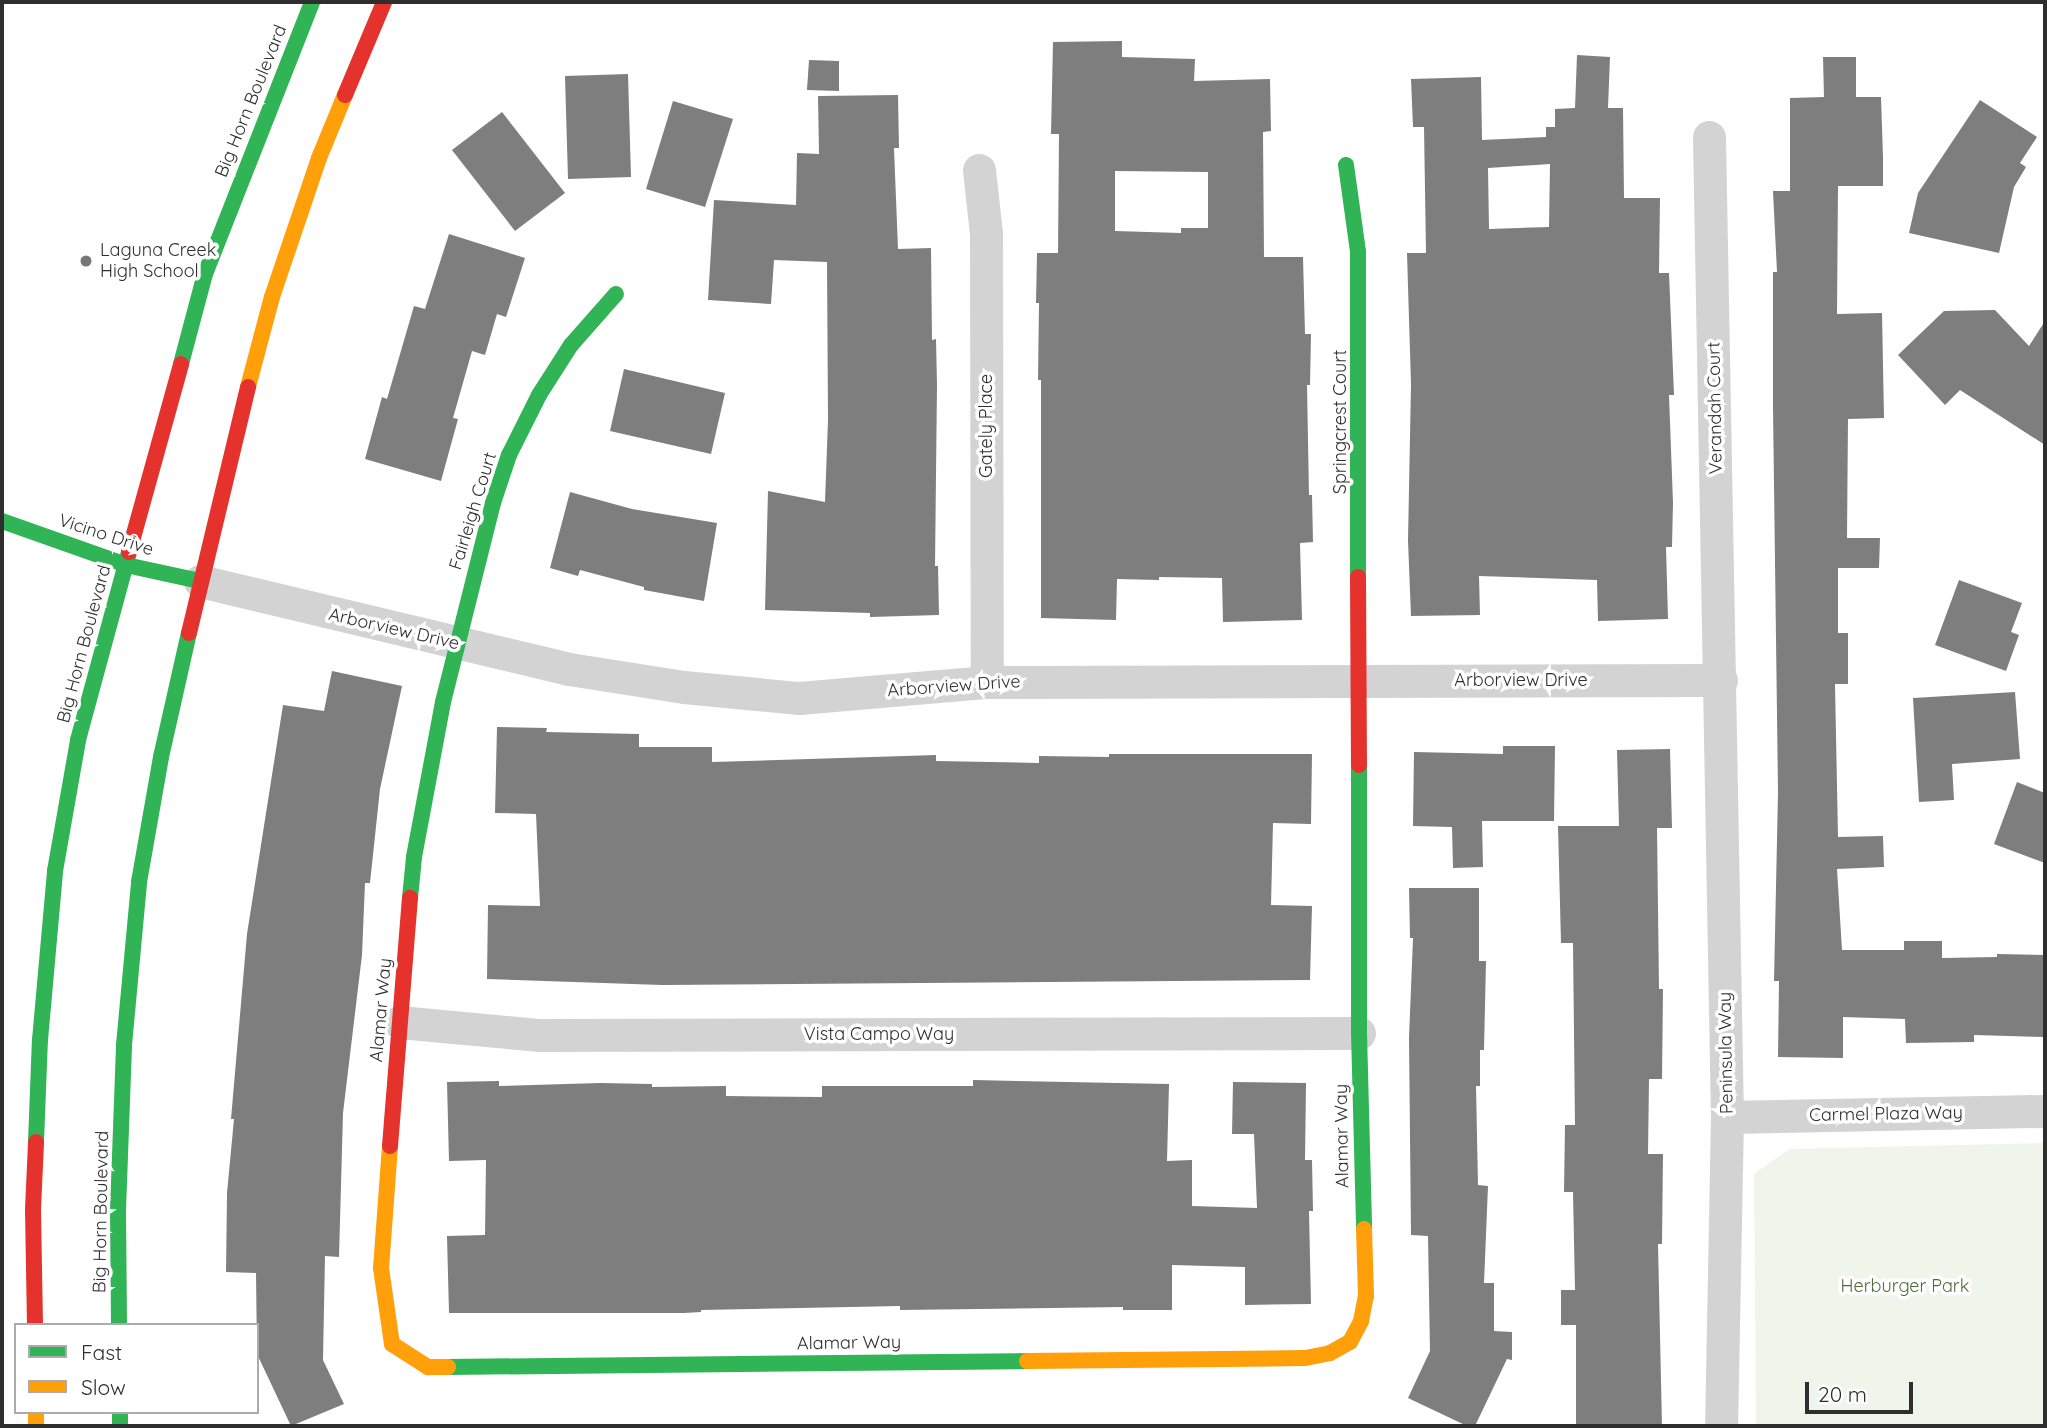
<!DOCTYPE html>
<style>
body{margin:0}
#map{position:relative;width:2047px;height:1428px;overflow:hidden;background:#fff;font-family:Quicksand,sans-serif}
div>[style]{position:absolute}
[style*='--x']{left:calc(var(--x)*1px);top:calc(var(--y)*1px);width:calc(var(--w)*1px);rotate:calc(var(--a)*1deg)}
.green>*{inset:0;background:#eff5eb}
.building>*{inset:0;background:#7e7e7e}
.street>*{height:33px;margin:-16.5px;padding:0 16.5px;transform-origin:16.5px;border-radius:16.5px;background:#d3d3d3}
.fast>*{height:16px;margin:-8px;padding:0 8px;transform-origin:8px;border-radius:8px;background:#30b455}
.slow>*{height:16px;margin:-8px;padding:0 8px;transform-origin:8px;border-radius:8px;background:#ff9f0a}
.jam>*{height:16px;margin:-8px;padding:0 8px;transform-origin:8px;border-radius:8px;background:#e5322d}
.dots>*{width:19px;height:19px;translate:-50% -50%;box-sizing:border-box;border:4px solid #fff;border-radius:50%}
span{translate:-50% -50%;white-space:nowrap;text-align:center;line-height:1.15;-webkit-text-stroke:7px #fff;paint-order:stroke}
.street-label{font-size:18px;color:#2e2e2e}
.poi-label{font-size:18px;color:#2e2e2e}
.left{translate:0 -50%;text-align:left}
.park-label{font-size:18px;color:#4c6e37}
.frame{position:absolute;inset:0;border:4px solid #2e2e2e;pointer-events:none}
.legend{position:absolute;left:14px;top:1323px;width:245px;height:91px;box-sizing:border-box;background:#fff;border:2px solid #ababab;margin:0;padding:9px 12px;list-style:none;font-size:21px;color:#2e2e2e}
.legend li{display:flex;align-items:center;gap:14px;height:35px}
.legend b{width:35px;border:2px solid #ababab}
.scale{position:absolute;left:1805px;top:1382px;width:108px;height:32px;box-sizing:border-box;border:4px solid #2e2e2e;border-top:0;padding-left:9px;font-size:21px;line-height:24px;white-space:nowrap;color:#2e2e2e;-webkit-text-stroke:5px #fff;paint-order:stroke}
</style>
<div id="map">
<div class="green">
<i style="clip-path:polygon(2045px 1143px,2045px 1426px,1756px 1426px,1754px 1174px,1789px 1149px)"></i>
</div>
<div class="building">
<i style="clip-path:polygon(evenodd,1122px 41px,1122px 57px,1195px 59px,1194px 81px,1270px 79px,1271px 131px,1263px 132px,1264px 257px,1303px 257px,1305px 334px,1311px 334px,1310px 385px,1307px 385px,1309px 495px,1312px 495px,1313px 542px,1300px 543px,1302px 620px,1223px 622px,1222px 578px,1159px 577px,1159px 580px,1117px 579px,1116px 620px,1041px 618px,1041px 380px,1038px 380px,1039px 303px,1036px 303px,1037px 253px,1058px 253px,1059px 134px,1051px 134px,1053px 42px,1122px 41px,1115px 171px,1208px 172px,1208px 228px,1181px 228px,1181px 233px,1115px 231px,1115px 171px)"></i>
<i style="clip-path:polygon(evenodd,1577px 55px,1610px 57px,1608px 108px,1623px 108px,1624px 198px,1660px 198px,1659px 273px,1669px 273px,1674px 395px,1669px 395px,1673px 503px,1672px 547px,1666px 547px,1668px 619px,1598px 621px,1597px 580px,1479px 576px,1480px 615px,1411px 616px,1408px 541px,1411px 384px,1407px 253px,1426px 253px,1424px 127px,1413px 127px,1411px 79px,1481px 77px,1482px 140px,1546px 137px,1546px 127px,1555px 127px,1555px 109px,1575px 108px,1577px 55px,1550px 164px,1549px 227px,1489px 229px,1488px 168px,1550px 164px)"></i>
<i style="clip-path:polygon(1823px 57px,1856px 57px,1856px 97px,1881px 97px,1883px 157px,1883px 186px,1838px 186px,1837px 314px,1882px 313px,1884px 418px,1848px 419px,1847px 538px,1880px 538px,1879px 568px,1838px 568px,1838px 633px,1848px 633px,1848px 684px,1835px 684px,1838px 837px,1883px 836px,1884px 867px,1837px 869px,1842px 950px,1904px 950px,1904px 941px,1942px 941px,1942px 958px,1997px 957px,1997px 954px,2045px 955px,2045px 1037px,1974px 1035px,1974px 1042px,1906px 1043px,1905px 1019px,1843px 1017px,1843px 1058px,1778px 1057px,1779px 981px,1774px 981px,1778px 792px,1773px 408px,1773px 272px,1777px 272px,1773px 191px,1790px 191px,1790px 98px,1824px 97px)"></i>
<i style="clip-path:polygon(809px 60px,839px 61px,839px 91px,807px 90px)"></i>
<i style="clip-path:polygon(628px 74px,631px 177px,568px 179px,565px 76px)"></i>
<i style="clip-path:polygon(898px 95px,899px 148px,894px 148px,898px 249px,931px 248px,932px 340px,936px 339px,937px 385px,935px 566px,938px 566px,939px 615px,870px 617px,870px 613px,765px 610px,768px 491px,825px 502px,828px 420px,827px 262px,774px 260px,771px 304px,708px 300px,714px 200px,796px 205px,797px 153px,819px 154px,818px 96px)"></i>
<i style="clip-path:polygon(1980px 100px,2037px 137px,2020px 163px,2026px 167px,2014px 187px,1999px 253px,1909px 233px,1918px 193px)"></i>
<i style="clip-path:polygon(673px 101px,733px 119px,705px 207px,646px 189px)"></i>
<i style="clip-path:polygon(502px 112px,565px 193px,515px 231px,452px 150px)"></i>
<i style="clip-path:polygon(449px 234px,525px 258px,506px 317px,497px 314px,485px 355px,472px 351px,453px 418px,458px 419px,441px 481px,365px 459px,382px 397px,387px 399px,414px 306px,425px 309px)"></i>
<i style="clip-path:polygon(1995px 310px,2029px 346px,2045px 321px,2045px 445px,1960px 390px,1945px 405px,1898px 355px,1944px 311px)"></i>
<i style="clip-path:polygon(624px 369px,725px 393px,711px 454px,610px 431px)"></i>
<i style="clip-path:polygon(570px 492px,632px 509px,717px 523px,704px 601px,644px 590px,644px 587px,580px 570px,578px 576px,550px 568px)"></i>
<i style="clip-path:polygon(1959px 580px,2022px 603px,2011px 632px,2019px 635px,2006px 671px,1935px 645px)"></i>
<i style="clip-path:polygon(332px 671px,402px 686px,380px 789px,370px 883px,365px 883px,362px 955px,343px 1113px,339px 1257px,325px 1256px,323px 1360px,344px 1404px,291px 1426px,257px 1354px,256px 1273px,226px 1272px,227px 1193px,234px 1119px,231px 1119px,247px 934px,283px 705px,324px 711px)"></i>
<i style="clip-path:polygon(2015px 692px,2020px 759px,1952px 764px,1954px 800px,1919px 802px,1913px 698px)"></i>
<i style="clip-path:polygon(497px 727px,547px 728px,546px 732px,639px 734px,639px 747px,712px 747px,712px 762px,936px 755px,936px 761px,1039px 763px,1039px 756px,1109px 757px,1109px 754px,1312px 754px,1311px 824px,1273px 823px,1271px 905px,1312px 906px,1310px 980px,662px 985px,487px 979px,488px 905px,540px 906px,536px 814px,495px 813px)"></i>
<i style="clip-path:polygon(1503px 746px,1555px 746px,1554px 821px,1482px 821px,1483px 867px,1453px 868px,1452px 827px,1413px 826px,1414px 752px,1503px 754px)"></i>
<i style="clip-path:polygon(1670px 749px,1672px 828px,1657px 828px,1659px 989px,1663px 989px,1662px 1079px,1649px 1079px,1648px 1154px,1663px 1154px,1662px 1244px,1658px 1244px,1662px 1426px,1576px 1426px,1576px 1325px,1561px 1325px,1561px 1290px,1575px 1290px,1573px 1192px,1564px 1192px,1565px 1125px,1575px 1125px,1573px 943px,1561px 943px,1558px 826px,1619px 826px,1617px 750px)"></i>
<i style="clip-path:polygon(2017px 782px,2045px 793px,2045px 863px,1994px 844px)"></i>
<i style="clip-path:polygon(1409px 888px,1479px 888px,1479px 961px,1486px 961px,1484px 1050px,1480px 1050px,1480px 1086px,1476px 1086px,1478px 1185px,1488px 1186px,1484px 1283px,1494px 1283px,1494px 1331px,1512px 1332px,1512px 1360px,1507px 1359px,1475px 1426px,1467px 1426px,1408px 1398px,1430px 1351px,1428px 1236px,1411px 1235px,1409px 1038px,1413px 938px,1410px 938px)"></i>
<i style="clip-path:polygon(973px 1080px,1169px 1084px,1167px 1161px,1192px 1160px,1192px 1206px,1257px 1208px,1254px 1134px,1232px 1134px,1233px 1082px,1306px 1083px,1305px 1160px,1312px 1160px,1313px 1211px,1309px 1211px,1311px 1304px,1245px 1305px,1245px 1267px,1172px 1265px,1172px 1310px,1123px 1310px,1123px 1307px,900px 1310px,900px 1306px,701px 1310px,701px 1312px,684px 1313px,449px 1313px,447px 1236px,485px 1235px,486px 1160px,449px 1161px,447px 1082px,499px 1081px,499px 1086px,600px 1083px,652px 1084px,652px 1087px,726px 1086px,726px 1096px,822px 1097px,822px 1086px,973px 1086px)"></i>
</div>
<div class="street">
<i style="--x:1709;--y:137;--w:980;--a:88.95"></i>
<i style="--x:1727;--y:1117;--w:309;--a:91.1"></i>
<i style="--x:979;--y:170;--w:63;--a:83.7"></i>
<i style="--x:986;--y:233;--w:449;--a:89.9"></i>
<i style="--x:200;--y:581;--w:379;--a:13.4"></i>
<i style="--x:569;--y:669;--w:116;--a:8.9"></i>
<i style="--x:684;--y:687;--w:116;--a:5.5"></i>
<i style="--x:799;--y:698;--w:189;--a:-4.9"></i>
<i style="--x:987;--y:682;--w:734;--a:-0.16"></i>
<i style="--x:399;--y:1022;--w:142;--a:5.3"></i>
<i style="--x:540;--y:1035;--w:819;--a:-0.14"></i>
<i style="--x:1727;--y:1117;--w:318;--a:-1.1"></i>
</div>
<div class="fast">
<i style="--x:1346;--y:165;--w:88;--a:82.1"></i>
<i style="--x:1358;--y:252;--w:325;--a:90"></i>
<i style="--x:181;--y:364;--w:93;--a:-75.1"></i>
<i style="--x:205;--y:274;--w:292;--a:-68.5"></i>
<i style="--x:2;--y:521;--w:132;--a:19.5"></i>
<i style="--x:126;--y:565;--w:76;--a:12.2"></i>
<i style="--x:1359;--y:765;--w:268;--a:90"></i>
<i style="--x:1359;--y:1033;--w:196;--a:88.5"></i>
<i style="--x:410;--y:898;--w:41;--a:-84.4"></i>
<i style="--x:414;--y:857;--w:158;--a:-79.4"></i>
<i style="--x:443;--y:702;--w:205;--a:-75.9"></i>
<i style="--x:493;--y:503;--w:51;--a:-71.6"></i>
<i style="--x:509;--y:455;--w:67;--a:-63.4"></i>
<i style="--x:539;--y:395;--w:59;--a:-57.4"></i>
<i style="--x:571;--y:345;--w:68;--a:-48.6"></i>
<i style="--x:36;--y:1142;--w:102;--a:-87.8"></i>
<i style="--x:40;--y:1040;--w:170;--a:-84.9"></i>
<i style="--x:55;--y:871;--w:133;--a:-80"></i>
<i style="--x:78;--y:740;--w:195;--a:-74.8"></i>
<i style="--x:119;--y:1325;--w:115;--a:-90.5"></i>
<i style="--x:118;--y:1210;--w:165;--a:-87.9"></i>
<i style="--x:124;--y:1045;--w:164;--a:-84.7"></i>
<i style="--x:139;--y:882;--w:127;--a:-80"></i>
<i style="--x:161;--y:757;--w:127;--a:-77.3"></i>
<i style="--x:448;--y:1367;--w:579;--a:-0.59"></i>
<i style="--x:120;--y:1412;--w:14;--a:90"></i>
</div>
<div class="slow">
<i style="--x:248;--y:387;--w:93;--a:-75.1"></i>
<i style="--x:272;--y:297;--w:147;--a:-71.3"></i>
<i style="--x:319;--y:158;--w:68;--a:-67.6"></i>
<i style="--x:390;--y:1146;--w:122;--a:94.2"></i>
<i style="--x:381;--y:1268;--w:77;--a:81.8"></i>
<i style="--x:392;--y:1344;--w:43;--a:32.6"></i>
<i style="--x:428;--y:1367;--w:20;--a:0"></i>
<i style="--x:1027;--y:1361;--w:278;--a:-0.6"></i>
<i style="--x:1305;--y:1358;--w:25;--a:-11"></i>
<i style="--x:1330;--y:1353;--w:23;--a:-29"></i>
<i style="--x:1350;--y:1342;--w:24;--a:-62"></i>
<i style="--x:1361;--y:1321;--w:25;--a:-79"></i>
<i style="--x:1366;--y:1296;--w:67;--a:-91.7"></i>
<i style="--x:36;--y:1412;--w:14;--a:90"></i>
</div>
<div class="jam">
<i style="--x:345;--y:95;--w:101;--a:-67.2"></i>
<i style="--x:129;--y:552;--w:195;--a:-74.5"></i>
<i style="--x:1358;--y:577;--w:188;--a:89.7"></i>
<i style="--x:189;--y:633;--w:253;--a:-76.5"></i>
<i style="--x:390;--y:1146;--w:249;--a:-85.4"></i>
<i style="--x:35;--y:1325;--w:116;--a:-91"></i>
<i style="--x:33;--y:1209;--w:67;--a:-87.4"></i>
</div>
<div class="dots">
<i style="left:86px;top:261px;background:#777"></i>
</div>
<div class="street-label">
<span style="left:251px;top:101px;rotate:-68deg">Big Horn Boulevard</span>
<span style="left:1715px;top:408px;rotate:-91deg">Verandah Court</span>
<span style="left:1340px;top:422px;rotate:-90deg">Springcrest Court</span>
<span style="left:986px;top:426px;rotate:-90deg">Gately Place</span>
<span style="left:473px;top:511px;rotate:-73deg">Fairleigh Court</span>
<span style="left:106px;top:535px;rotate:18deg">Vicino Drive</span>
<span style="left:394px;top:629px;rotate:13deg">Arborview Drive</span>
<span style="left:84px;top:644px;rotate:-75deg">Big Horn Boulevard</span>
<span style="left:1521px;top:680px">Arborview Drive</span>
<span style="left:954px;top:686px;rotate:-4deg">Arborview Drive</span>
<span style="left:381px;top:1010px;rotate:-85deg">Alamar Way</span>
<span style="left:879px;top:1034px">Vista Campo Way</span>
<span style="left:1726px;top:1053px;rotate:-91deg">Peninsula Way</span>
<span style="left:1886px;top:1114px;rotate:-1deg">Carmel Plaza Way</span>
<span style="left:1342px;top:1136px;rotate:-91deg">Alamar Way</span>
<span style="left:101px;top:1212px;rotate:-89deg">Big Horn Boulevard</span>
<span style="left:849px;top:1343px;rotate:-1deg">Alamar Way</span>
</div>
<div class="poi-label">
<span class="left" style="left:100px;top:261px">Laguna Creek<br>High School</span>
</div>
<div class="park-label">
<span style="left:1905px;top:1286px">Herburger Park</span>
</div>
<div class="frame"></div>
<ul class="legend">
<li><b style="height:9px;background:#30b455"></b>Fast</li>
<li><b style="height:9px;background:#ff9f0a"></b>Slow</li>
</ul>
<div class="scale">20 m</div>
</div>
